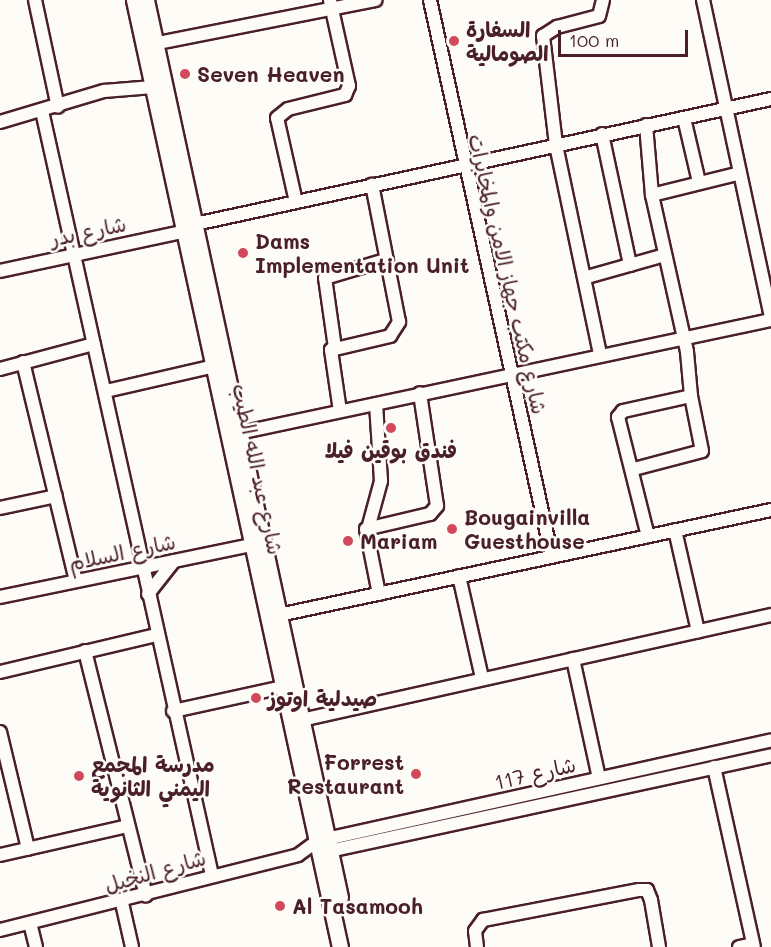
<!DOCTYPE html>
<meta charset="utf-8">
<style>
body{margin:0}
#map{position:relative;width:771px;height:947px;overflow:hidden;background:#fdfcf7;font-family:Mali,"Playpen Sans Arabic",sans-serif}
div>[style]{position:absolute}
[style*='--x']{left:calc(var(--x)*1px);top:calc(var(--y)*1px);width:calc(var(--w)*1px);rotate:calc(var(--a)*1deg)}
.roads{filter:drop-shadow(2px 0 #4a1f2b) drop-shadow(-2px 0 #4a1f2b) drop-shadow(0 2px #4a1f2b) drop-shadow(0 -2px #4a1f2b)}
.minor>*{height:12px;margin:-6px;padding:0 6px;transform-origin:6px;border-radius:6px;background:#fdfcf7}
.major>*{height:15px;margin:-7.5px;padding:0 7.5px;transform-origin:7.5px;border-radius:7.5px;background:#fdfcf7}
.dots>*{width:16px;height:16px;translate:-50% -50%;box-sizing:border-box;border:3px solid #fdfcf7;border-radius:50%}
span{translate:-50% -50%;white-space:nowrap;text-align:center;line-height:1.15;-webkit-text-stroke:5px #fdfcf7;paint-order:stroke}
.poi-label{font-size:21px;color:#4a1f2b;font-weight:700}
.left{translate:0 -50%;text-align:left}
.right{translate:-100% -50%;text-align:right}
.street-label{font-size:21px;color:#4a1f2b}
.scale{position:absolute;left:558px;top:30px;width:130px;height:27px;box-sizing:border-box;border:3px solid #4a1f2b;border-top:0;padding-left:8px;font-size:18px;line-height:21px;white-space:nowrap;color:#4a1f2b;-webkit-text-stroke:4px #fdfcf7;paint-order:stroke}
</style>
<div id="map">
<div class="roads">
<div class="minor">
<i style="--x:35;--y:0;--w:109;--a:77.9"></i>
<i style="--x:430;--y:0;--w:570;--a:77.65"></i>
<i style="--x:703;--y:0;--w:325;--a:77.9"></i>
<i style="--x:148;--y:45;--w:232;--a:-11.2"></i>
<i style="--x:42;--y:111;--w:783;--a:77.46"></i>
<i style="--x:684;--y:118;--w:66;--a:76.8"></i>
<i style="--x:0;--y:122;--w:109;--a:-16.6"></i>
<i style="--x:104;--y:91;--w:49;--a:-4.7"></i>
<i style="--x:646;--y:125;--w:70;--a:85.1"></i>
<i style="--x:652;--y:195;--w:161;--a:77.4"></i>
<i style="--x:687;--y:352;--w:44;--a:84.8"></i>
<i style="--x:691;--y:396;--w:70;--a:167.6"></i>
<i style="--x:623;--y:411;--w:8;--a:130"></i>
<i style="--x:618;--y:417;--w:123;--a:75.9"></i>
<i style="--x:602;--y:134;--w:134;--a:77.9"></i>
<i style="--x:652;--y:195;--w:88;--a:-13.9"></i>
<i style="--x:296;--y:202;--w:86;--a:-102.7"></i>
<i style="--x:277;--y:118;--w:14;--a:-39"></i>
<i style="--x:288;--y:109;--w:59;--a:-13.8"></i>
<i style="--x:345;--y:95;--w:10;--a:-66"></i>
<i style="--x:349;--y:86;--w:88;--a:-102.5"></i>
<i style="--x:186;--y:226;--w:599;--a:-12.25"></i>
<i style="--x:0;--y:271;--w:196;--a:-12.1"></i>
<i style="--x:587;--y:277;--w:81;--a:-15.8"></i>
<i style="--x:335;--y:348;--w:71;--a:-98.1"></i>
<i style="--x:325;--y:278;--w:63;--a:-16.7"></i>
<i style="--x:600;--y:354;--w:214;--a:-101.9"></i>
<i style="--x:556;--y:145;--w:110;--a:-96.8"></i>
<i style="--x:543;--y:36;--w:17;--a:-33"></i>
<i style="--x:557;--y:27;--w:43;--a:-14.7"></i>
<i style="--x:599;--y:16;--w:16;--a:-76"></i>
<i style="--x:23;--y:362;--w:225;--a:76.4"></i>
<i style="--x:0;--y:369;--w:97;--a:-14.9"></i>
<i style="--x:106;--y:391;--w:111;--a:-13"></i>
<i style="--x:340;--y:411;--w:62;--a:-98.4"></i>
<i style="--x:331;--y:350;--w:61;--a:-13.3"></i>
<i style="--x:390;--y:336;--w:17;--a:-57"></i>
<i style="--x:399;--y:322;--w:140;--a:-101.1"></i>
<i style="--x:239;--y:433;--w:544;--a:-11.99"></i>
<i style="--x:634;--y:469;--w:70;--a:-14.8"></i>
<i style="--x:702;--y:451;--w:56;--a:-101.3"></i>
<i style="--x:0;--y:508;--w:57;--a:-12.1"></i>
<i style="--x:369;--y:525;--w:46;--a:-74.7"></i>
<i style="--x:381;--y:481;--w:77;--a:-93.7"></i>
<i style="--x:675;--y:530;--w:104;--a:77.2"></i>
<i style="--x:459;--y:576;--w:105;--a:77.3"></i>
<i style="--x:148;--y:594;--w:42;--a:-51.8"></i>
<i style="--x:379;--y:594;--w:66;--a:-101.3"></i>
<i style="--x:366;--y:529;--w:66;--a:-13.2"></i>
<i style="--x:430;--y:514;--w:11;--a:-49"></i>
<i style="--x:437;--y:506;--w:114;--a:-98.6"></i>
<i style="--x:0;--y:597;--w:266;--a:-11.7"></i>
<i style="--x:279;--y:615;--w:503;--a:-12.05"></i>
<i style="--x:85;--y:651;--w:252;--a:76"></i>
<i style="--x:573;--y:659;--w:122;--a:77.7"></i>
<i style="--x:0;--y:672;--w:161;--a:-13.3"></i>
<i style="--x:173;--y:711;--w:113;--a:-12.3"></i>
<i style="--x:301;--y:720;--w:482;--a:-12.6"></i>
<i style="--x:0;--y:732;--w:120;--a:76.5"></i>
<i style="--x:714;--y:767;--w:184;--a:77.5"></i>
<i style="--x:324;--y:852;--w:457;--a:-12.2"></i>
<i style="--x:0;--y:855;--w:131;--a:-12.8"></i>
<i style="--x:122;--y:903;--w:45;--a:77.2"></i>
<i style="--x:30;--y:923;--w:25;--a:76"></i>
<i style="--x:0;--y:930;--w:307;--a:-14.1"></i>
<i style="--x:298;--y:855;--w:24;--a:-36"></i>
<i style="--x:317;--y:841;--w:465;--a:-12.5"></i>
<i style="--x:477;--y:947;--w:16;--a:-97"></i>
<i style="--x:475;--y:931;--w:14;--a:-54"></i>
<i style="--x:483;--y:920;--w:159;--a:-10.9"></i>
<i style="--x:639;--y:890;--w:8;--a:0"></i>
<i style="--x:647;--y:890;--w:11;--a:68"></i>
<i style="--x:651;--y:900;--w:48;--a:80.3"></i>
<i style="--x:739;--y:947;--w:14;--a:-12"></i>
</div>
<div class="major">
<i style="--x:134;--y:0;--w:969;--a:77.73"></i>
<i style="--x:146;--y:0;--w:918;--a:77.8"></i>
</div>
</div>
<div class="dots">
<i style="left:454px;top:41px;background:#d1495b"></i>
<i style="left:185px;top:74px;background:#d1495b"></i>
<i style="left:243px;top:253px;background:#d1495b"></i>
<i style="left:391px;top:428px;background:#d1495b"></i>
<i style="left:452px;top:529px;background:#d1495b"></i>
<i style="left:348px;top:541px;background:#d1495b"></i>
<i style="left:256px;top:698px;background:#d1495b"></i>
<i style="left:416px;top:774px;background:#d1495b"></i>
<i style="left:79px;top:776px;background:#d1495b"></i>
<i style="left:280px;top:906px;background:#d1495b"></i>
</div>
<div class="poi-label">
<span class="left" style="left:466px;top:41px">السفارة<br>الصومالية</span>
<span class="left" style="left:197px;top:74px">Seven Heaven</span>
<span class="left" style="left:255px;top:253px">Dams<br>Implementation Unit</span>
<span style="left:391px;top:450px">فندق بوقين فيلا</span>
<span class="left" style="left:464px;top:529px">Bougainvilla<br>Guesthouse</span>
<span class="left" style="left:360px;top:541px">Mariam</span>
<span class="left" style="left:268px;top:698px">صيدلية اوتوز</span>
<span class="right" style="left:404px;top:774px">Forrest<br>Restaurant</span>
<span class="left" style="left:91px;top:776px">مدرسة المجمع<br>اليمني الثانوية</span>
<span class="left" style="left:292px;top:906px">Al Tasamooh</span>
</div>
<div class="street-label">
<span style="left:88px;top:231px;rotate:-12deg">شارع بدر</span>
<span style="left:508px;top:274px;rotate:77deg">شارع مكتب جهاز الامن والمخابرات</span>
<span style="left:258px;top:469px;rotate:78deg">شارع عبد الله الطيب</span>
<span style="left:122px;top:552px;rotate:-12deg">شارع السلام</span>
<span style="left:535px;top:773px;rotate:-13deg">شارع 117</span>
<span style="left:155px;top:871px;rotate:-16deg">شارع النخيل</span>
</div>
<div class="scale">100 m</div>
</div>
